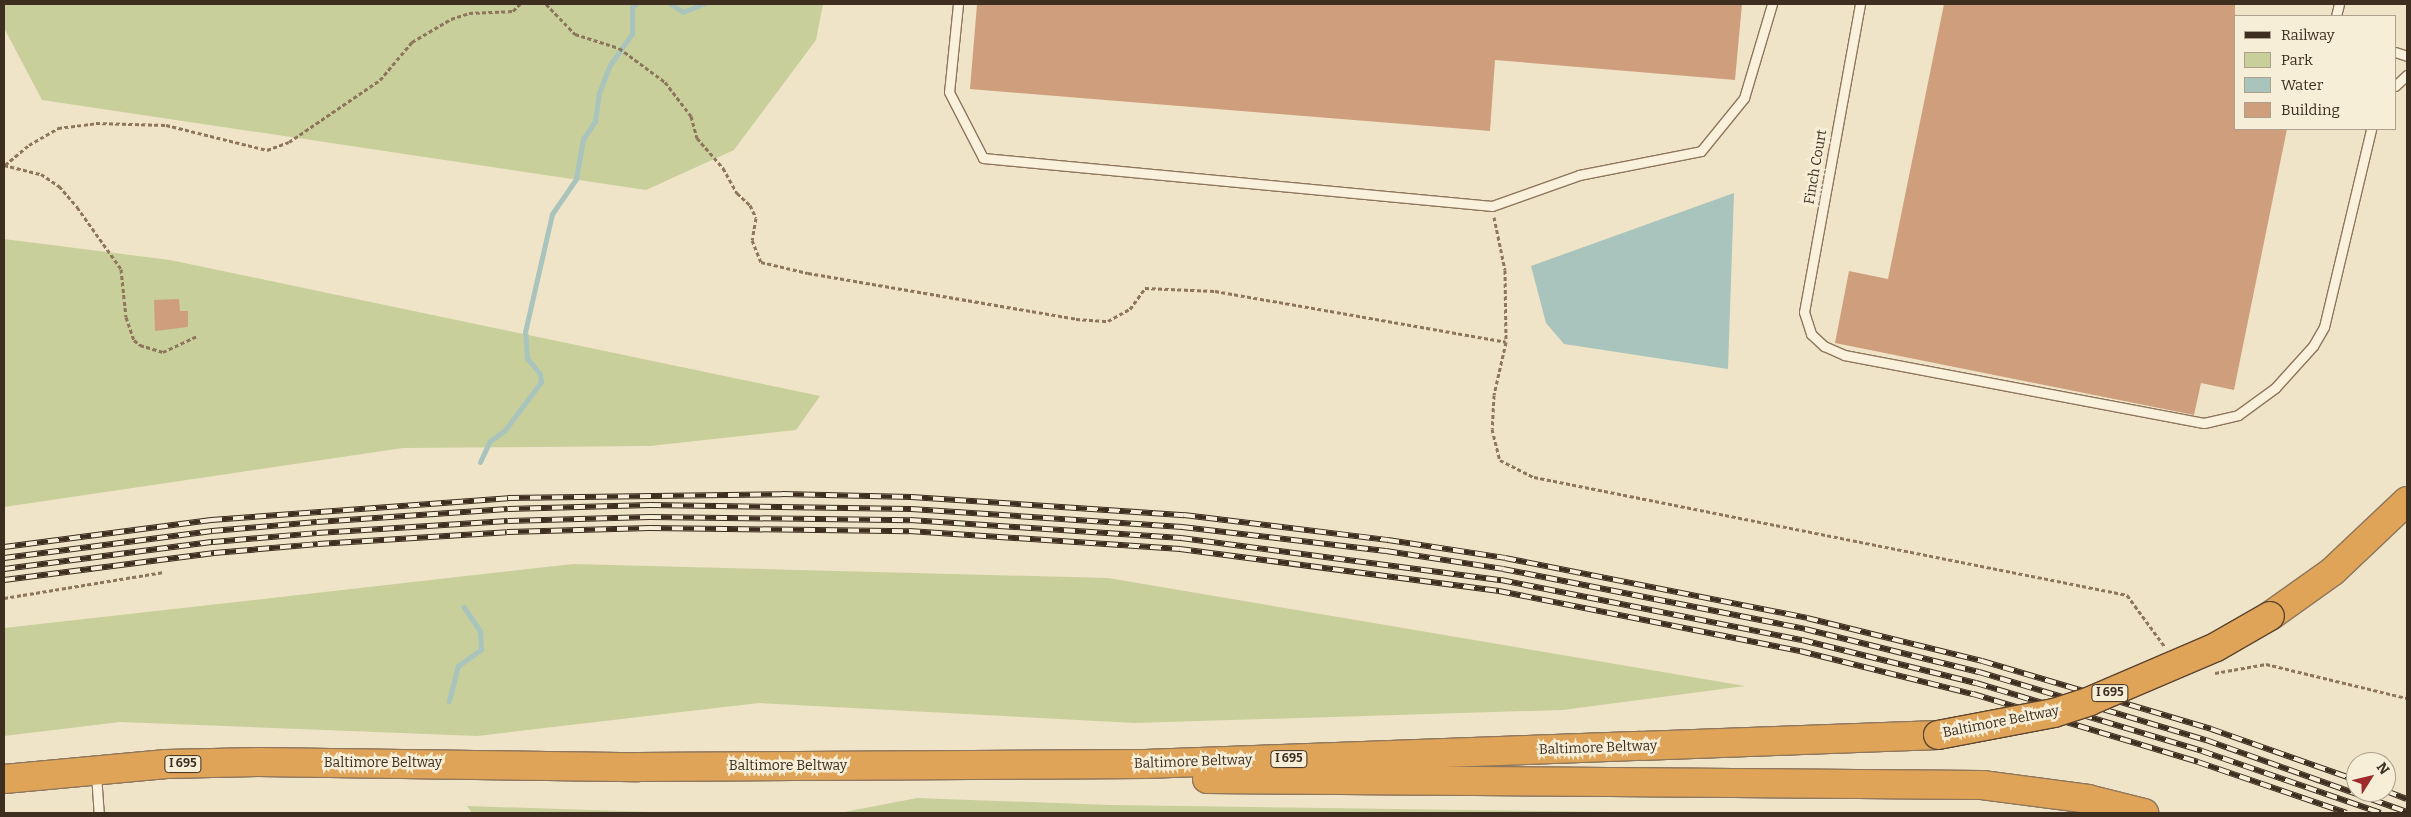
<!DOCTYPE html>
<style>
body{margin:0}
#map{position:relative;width:2411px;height:817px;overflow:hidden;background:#f0e4c8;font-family:Bitter,serif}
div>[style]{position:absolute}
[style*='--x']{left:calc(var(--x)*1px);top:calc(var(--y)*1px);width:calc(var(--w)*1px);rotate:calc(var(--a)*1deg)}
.green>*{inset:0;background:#c9cf9b}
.water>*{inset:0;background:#a9c4bc}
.stream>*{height:5px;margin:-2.5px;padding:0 2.5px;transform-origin:2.5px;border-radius:2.5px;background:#a9c4bc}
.building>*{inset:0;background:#cf9f7d}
.path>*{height:3px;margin-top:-1.5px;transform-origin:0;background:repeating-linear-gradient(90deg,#8d765c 0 4px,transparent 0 6.5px)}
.roads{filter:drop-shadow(1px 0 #8d765c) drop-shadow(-1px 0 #8d765c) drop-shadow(0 1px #8d765c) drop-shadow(0 -1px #8d765c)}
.lane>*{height:9px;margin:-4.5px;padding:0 4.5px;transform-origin:4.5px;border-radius:4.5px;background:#faf1dc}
.highway>*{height:28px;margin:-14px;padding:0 14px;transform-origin:14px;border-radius:14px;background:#e0a458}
.rail>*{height:5.5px;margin-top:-2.75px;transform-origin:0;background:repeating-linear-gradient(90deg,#f7eed8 0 11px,#3d2e20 0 22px);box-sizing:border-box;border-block:1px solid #3d2e20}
.bridges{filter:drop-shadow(1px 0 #5b4430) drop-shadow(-1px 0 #5b4430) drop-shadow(0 1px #5b4430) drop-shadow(0 -1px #5b4430)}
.highway-bridge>*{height:28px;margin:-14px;padding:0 14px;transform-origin:14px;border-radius:14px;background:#e0a458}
span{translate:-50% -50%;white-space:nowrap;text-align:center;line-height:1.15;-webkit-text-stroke:5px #f7eed8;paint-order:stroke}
.shield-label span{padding:1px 4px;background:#f7eed8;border:1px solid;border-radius:4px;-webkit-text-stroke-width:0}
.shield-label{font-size:12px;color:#3d2e20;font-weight:700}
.street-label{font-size:14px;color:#3d2e20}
.frame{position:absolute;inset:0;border:5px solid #3d2e20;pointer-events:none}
.legend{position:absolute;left:2234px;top:15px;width:162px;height:115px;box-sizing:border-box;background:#f7eed8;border:1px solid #ada18e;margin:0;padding:6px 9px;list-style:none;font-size:15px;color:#3d2e20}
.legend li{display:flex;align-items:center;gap:10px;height:25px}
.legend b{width:25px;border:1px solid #ada18e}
.north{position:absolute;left:2346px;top:752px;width:50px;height:50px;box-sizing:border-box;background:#f7eed8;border:1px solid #ada18e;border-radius:50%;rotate:54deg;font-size:14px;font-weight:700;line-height:20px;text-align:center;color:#3d2e20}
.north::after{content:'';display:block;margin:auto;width:18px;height:22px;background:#9e2a2b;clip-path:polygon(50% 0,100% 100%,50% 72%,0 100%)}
</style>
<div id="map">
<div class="green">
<i style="clip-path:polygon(8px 4px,823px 4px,816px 40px,734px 150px,646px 190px,42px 100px,4px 28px,4px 5px)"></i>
<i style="clip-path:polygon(4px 239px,170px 260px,820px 396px,796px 430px,650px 446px,403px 448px,4px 507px)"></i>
<i style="clip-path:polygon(573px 564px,1108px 578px,1745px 686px,1563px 710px,1135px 723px,759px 703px,477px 736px,120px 722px,4px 736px,4px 628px)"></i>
<i style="clip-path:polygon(917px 798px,1111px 805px,1695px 813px,839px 813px)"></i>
<i style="clip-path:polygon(467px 806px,683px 813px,472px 813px)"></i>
</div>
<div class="water">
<i style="clip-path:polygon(1734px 193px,1728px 369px,1564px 344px,1546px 323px,1531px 266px)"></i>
</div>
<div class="stream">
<i style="--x:671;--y:4;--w:14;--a:34"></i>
<i style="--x:683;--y:12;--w:22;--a:-22"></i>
<i style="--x:480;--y:462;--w:23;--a:-65"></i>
<i style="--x:490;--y:441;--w:19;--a:-36"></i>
<i style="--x:505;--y:430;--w:60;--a:-53.1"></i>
<i style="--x:541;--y:382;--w:8;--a:-97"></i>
<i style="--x:540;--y:374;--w:21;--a:-129"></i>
<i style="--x:527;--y:358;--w:26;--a:-94"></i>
<i style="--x:525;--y:332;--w:121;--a:-77.1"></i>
<i style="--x:552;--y:214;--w:42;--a:-55.6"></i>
<i style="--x:576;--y:179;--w:41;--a:-80.1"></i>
<i style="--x:583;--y:139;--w:22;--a:-56"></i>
<i style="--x:595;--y:121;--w:28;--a:-82"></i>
<i style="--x:599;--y:93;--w:30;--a:-69"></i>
<i style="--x:610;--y:65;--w:38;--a:-55"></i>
<i style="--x:632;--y:34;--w:27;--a:-90"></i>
<i style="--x:632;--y:7;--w:5;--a:-37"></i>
<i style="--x:449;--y:701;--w:36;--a:-76"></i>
<i style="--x:458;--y:666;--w:29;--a:-36"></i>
<i style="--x:481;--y:649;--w:18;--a:-93"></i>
<i style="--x:480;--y:631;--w:29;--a:-124"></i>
</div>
<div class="building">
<i style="clip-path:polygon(977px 4px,1742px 4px,1735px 80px,1495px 60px,1490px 131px,970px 89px)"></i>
<i style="clip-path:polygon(1944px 4px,2235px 4px,2235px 129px,2287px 129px,2234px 390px,2201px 383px,2194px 415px,1835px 343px,1849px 271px,1888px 279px)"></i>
<i style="clip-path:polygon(179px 299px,180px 311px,188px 311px,188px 327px,155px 331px,154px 300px)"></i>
</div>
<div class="path">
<i style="--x:546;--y:4;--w:42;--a:46"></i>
<i style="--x:575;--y:34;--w:46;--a:17.7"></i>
<i style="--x:619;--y:48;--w:57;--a:36.5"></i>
<i style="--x:665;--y:82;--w:43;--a:52.6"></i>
<i style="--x:691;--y:116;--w:23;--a:75"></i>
<i style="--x:697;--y:138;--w:40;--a:49"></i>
<i style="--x:723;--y:168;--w:29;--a:61"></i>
<i style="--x:737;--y:193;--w:18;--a:43"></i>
<i style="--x:750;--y:205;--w:14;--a:65"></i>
<i style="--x:756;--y:218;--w:22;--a:100"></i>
<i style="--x:752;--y:240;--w:24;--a:68"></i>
<i style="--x:761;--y:262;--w:48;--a:13.2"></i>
<i style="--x:808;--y:273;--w:272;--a:9.7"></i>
<i style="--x:1076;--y:319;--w:32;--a:4"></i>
<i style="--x:1108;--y:321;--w:25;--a:-29"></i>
<i style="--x:1130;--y:309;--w:26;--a:-54"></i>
<i style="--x:1145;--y:288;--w:70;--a:2.5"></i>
<i style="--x:1215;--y:291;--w:295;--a:9.9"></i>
<i style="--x:4;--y:165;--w:38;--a:14"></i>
<i style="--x:41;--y:174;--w:22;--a:34"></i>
<i style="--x:59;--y:186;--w:28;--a:49"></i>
<i style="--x:77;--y:207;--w:76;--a:54.6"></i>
<i style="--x:121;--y:269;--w:48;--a:84.1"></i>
<i style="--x:126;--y:317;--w:24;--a:71"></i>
<i style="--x:134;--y:340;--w:8;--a:40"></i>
<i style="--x:140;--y:345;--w:24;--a:17"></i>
<i style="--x:163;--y:352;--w:38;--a:-25"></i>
<i style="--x:5;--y:165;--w:31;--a:-40"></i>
<i style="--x:29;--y:145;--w:34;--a:-30"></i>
<i style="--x:58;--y:128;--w:38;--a:-7"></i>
<i style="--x:96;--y:123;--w:70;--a:1.6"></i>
<i style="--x:166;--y:125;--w:104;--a:13.9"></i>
<i style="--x:267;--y:150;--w:23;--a:-20"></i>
<i style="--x:289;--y:142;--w:110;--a:-34.3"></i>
<i style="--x:380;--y:80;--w:50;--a:-49.9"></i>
<i style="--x:412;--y:42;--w:45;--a:-30.5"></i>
<i style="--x:451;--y:19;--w:19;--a:-18"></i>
<i style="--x:469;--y:13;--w:44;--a:-2.6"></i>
<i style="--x:513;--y:11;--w:10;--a:-45"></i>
<i style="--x:1494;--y:217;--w:54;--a:78.3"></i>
<i style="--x:1505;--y:270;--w:72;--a:89.2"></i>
<i style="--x:1506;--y:342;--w:54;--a:102.8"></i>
<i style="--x:1494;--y:395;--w:34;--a:93"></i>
<i style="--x:1492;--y:429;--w:32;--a:76"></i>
<i style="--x:1500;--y:460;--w:38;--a:27"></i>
<i style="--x:1534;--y:477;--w:605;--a:11.25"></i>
<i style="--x:2127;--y:595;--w:64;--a:53.8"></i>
<i style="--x:4;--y:598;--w:162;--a:-9.2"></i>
<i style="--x:2215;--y:673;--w:52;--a:-10"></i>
<i style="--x:2266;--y:664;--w:145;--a:13.6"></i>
</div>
<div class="roads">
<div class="lane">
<i style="--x:958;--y:4;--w:88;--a:95.8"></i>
<i style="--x:949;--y:92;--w:74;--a:62.7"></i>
<i style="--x:983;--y:158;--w:511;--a:5.39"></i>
<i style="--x:1492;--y:206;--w:92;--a:-19.6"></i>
<i style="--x:1579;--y:175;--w:124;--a:-11.1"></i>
<i style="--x:1701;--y:151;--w:68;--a:-50.9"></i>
<i style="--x:1744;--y:98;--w:98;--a:-73.4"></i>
<i style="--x:1860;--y:4;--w:313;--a:100.3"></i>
<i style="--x:1804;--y:312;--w:23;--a:72"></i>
<i style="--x:1811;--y:334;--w:18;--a:43"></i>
<i style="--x:1824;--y:346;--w:22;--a:24"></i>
<i style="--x:1844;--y:355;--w:366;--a:10.7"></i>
<i style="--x:2204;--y:423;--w:35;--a:-13"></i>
<i style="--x:2238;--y:415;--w:46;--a:-36.1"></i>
<i style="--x:2275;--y:388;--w:57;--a:-47.9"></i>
<i style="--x:2313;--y:346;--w:22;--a:-60"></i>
<i style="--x:2324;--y:327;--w:204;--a:-76.6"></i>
<i style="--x:2336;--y:16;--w:12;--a:-76"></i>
<i style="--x:2395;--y:52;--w:13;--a:18"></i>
<i style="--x:2395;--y:86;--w:16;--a:-43"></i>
<i style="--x:96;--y:774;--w:39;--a:86"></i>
</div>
<div class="highway">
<i style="--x:2270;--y:616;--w:77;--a:-35.5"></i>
<i style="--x:2333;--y:571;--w:102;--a:-43.4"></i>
<i style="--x:4;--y:779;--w:163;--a:-5.3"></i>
<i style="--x:166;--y:764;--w:92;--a:-1.2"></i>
<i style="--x:258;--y:762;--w:380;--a:0.8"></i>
<i style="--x:638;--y:767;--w:507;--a:-0.34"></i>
<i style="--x:1145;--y:764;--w:794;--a:-2.09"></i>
<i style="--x:1207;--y:779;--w:775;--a:0.44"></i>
<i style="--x:1982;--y:785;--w:107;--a:7.5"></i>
<i style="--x:2088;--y:799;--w:58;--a:14"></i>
</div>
</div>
<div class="rail">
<i style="--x:4;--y:547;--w:209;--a:-7.4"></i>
<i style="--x:211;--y:520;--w:298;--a:-4.2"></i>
<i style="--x:508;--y:498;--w:274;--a:-0.8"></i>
<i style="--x:782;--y:494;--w:129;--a:1.3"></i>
<i style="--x:911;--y:497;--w:274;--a:3.8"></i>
<i style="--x:1184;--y:515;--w:206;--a:7"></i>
<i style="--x:1388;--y:540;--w:118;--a:8.7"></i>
<i style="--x:1505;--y:558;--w:308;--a:11.2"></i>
<i style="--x:1807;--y:618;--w:180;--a:13.8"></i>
<i style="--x:1982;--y:661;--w:239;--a:16.5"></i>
<i style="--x:2211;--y:729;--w:154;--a:19.4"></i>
<i style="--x:4;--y:558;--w:210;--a:-7.4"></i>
<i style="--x:212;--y:531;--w:105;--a:-4.9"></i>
<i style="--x:317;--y:522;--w:191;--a:-3.9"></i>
<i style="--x:508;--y:509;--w:142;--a:-1.6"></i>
<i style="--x:650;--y:505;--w:261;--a:0.9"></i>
<i style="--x:911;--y:509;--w:272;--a:3.8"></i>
<i style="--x:1182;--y:527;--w:205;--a:6.7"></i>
<i style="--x:1386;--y:551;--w:118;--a:8.7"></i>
<i style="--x:1503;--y:569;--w:308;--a:11.2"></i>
<i style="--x:1805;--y:629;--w:179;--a:13.9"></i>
<i style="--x:1979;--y:672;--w:237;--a:16.7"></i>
<i style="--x:2206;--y:740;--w:214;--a:19.7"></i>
<i style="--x:4;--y:569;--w:211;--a:-7.4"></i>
<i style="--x:213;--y:542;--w:104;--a:-4.9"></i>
<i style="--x:317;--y:533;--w:191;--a:-3.6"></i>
<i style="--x:508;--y:521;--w:142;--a:-1.6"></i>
<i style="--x:650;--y:517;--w:260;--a:0.7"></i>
<i style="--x:910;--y:520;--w:272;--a:3.8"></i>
<i style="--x:1181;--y:538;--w:323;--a:7.5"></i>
<i style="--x:1501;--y:580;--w:307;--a:11.3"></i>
<i style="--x:1802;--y:640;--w:179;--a:13.9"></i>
<i style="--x:1976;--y:683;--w:236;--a:16.7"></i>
<i style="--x:2202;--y:751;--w:189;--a:19.1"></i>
<i style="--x:4;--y:580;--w:212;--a:-7.3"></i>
<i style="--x:214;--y:553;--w:104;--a:-4.9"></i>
<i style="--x:318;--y:544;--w:189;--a:-3.6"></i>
<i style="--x:507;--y:532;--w:143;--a:-1.6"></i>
<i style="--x:650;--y:528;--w:259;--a:0.7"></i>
<i style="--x:909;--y:531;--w:272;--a:3.8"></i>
<i style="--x:1180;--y:549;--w:322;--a:7.5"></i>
<i style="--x:1499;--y:591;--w:307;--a:11.3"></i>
<i style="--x:1800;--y:651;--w:178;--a:14"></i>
<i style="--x:1973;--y:694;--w:235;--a:16.8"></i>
<i style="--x:2198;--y:762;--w:157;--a:18.9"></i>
<i style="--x:2386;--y:791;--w:22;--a:21"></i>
</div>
<div class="bridges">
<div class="highway-bridge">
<i style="--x:1938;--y:735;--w:118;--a:-10.7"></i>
<i style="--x:2054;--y:713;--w:38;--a:-18"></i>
<i style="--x:2090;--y:701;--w:137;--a:-23.2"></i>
<i style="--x:2216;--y:647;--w:62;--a:-29.9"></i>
</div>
</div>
<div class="shield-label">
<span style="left:2110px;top:693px">I 695</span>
<span style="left:1289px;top:759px">I 695</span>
<span style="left:183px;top:764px">I 695</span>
</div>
<div class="street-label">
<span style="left:1816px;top:167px;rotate:-80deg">Finch Court</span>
<span style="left:2001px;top:722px;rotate:-11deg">Baltimore Beltway</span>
<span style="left:1598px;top:748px;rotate:-2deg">Baltimore Beltway</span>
<span style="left:1193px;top:762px;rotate:-2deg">Baltimore Beltway</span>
<span style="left:383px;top:763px">Baltimore Beltway</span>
<span style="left:788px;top:766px">Baltimore Beltway</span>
</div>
<div class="frame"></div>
<ul class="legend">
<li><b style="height:6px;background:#3d2e20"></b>Railway</li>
<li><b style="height:14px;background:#c9cf9b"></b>Park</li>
<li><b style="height:14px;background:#a9c4bc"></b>Water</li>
<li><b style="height:14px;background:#cf9f7d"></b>Building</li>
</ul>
<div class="north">N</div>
</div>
